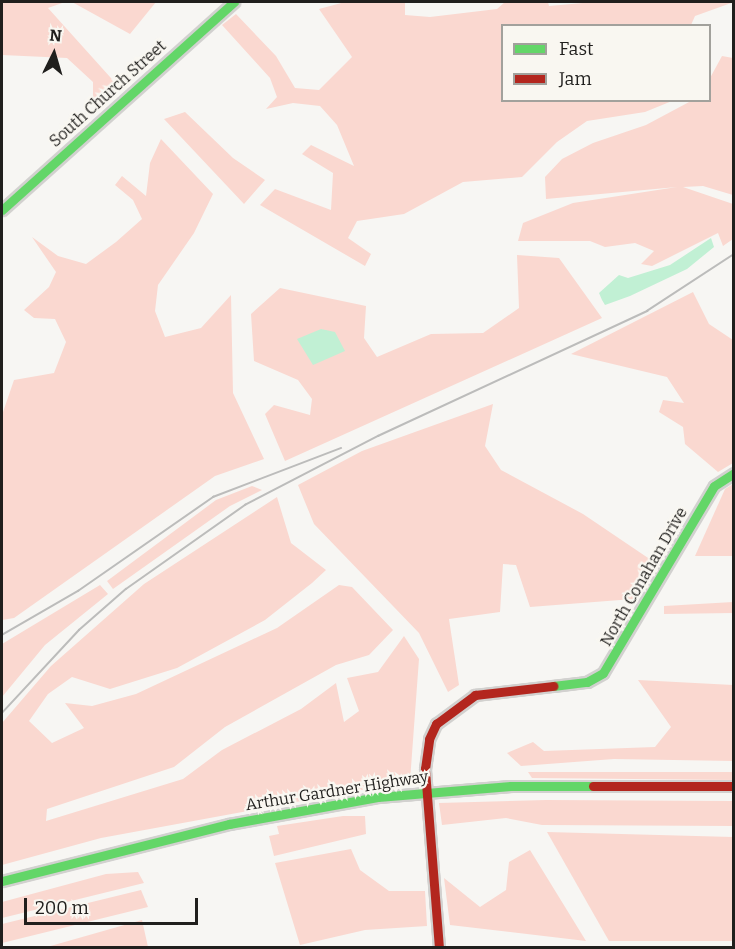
<!DOCTYPE html>
<style>
body{margin:0}
#map{position:relative;width:735px;height:949px;overflow:hidden;background:#f7f6f3;font-family:Bitter,serif}
div>[style]{position:absolute}
[style*='--x']{left:calc(var(--x)*1px);top:calc(var(--y)*1px);width:calc(var(--w)*1px);rotate:calc(var(--a)*1deg)}
.green>*{inset:0;background:#fad8d0}
.water>*{inset:0;background:#c1f0d4}
.roads{filter:drop-shadow(2px 0 #d2d1cf) drop-shadow(-2px 0 #d2d1cf) drop-shadow(0 2px #d2d1cf) drop-shadow(0 -2px #d2d1cf)}
.fast>*{height:9px;margin:-4.5px;padding:0 4.5px;transform-origin:4.5px;border-radius:4.5px;background:#63d668}
.jam>*{height:9px;margin:-4.5px;padding:0 4.5px;transform-origin:4.5px;border-radius:4.5px;background:#b3261e}
.rail>*{height:1.5px;margin:-0.75px;padding:0 0.75px;transform-origin:0.75px;border-radius:0.75px;background:#bcbcbb}
span{translate:-50% -50%;white-space:nowrap;text-align:center;line-height:1.15;-webkit-text-stroke:4.5px #f9f7f1;paint-order:stroke}
.street-label{font-size:16px;color:#201f1d}
.frame{position:absolute;inset:0;border:3px solid #201f1d;pointer-events:none}
.legend{position:absolute;left:501px;top:24px;width:210px;height:78px;box-sizing:border-box;background:#f9f7f1;border:2px solid #a2a19c;margin:0;padding:8px 10px;list-style:none;font-size:18px;color:#201f1d}
.legend li{display:flex;align-items:center;gap:12px;height:30px}
.legend b{width:30px;border:2px solid #a2a19c}
.north{position:absolute;left:24px;top:24px;width:60px;height:60px;-webkit-text-stroke:4px #f9f7f1;paint-order:stroke;rotate:5deg;font-size:16px;font-weight:700;line-height:24px;text-align:center;color:#201f1d}
.north::after{content:'';display:block;margin:auto;width:21px;height:27px;background:#201f1d;clip-path:polygon(50% 0,100% 100%,50% 72%,0 100%)}
.scale{position:absolute;left:24px;top:898px;width:174px;height:27px;box-sizing:border-box;border:3px solid #201f1d;border-top:0;padding-left:8px;font-size:18px;line-height:21px;white-space:nowrap;color:#201f1d;-webkit-text-stroke:4px #f9f7f1;paint-order:stroke}
</style>
<div id="map">
<div class="green">
<i style="clip-path:polygon(2px 2px,65px 2px,48px 8px,119px 87px,93px 105px,93px 82px,67px 58px,2px 55px)"></i>
<i style="clip-path:polygon(72px 2px,156px 2px,130px 34px)"></i>
<i style="clip-path:polygon(345px 2px,405px 2px,405px 15px,430px 17px,497px 9px,505px 2px,548px 2px,549px 6px,594px 2px,734px 2px,695px 16px,691px 25px,502px 26px,502px 100px,672px 101px,645px 112px,587px 121px,557px 142px,522px 177px,463px 182px,404px 214px,357px 221px,348px 238px,371px 254px,365px 266px,260px 205px,275px 189px,331px 210px,333px 173px,302px 154px,311px 145px,354px 166px,337px 125px,320px 106px,293px 103px,266px 109px,277px 97px,270px 78px,222px 25px,236px 14px,276px 56px,295px 88px,319px 90px,352px 57px,319px 9px)"></i>
<i style="clip-path:polygon(722px 56px,733px 58px,733px 195px,703px 186px,683px 187px,733px 204px,733px 239px,723px 246px,718px 233px,652px 266px,641px 264px,654px 251px,635px 243px,605px 247px,590px 241px,518px 241px,523px 223px,573px 203px,677px 187px,546px 199px,545px 177px,562px 159px,593px 143px,646px 125px,691px 101px,710px 100px,710px 78px)"></i>
<i style="clip-path:polygon(185px 112px,233px 158px,265px 180px,244px 204px,164px 119px)"></i>
<i style="clip-path:polygon(161px 139px,213px 194px,194px 233px,158px 285px,155px 311px,165px 337px,201px 328px,231px 295px,233px 393px,264px 459px,215px 476px,14px 618px,2px 620px,2px 415px,14px 380px,54px 373px,66px 342px,55px 319px,34px 318px,24px 310px,49px 287px,56px 272px,32px 237px,58px 256px,86px 264px,116px 242px,142px 219px,133px 200px,115px 185px,122px 176px,146px 196px,150px 163px)"></i>
<i style="clip-path:polygon(517px 255px,559px 258px,602px 318px,285px 461px,265px 414px,274px 405px,310px 415px,312px 399px,298px 380px,254px 361px,251px 314px,280px 288px,366px 306px,364px 338px,377px 357px,431px 334px,483px 333px,519px 308px)"></i>
<i style="clip-path:polygon(693px 292px,709px 324px,733px 340px,733px 463px,718px 472px,685px 444px,683px 427px,659px 412px,663px 400px,684px 403px,667px 377px,571px 354px)"></i>
<i style="clip-path:polygon(493px 404px,485px 446px,501px 470px,583px 514px,657px 564px,633px 599px,530px 607px,516px 565px,503px 564px,500px 612px,449px 619px,459px 685px,448px 692px,419px 633px,314px 524px,298px 485px,362px 451px)"></i>
<i style="clip-path:polygon(733px 484px,733px 556px,695px 556px,725px 489px)"></i>
<i style="clip-path:polygon(252px 486px,262px 490px,230px 506px,113px 589px,107px 581px,216px 500px)"></i>
<i style="clip-path:polygon(277px 497px,291px 543px,326px 570px,312px 583px,265px 620px,177px 668px,110px 689px,72px 677px,48px 694px,29px 721px,52px 743px,84px 728px,65px 703px,92px 706px,136px 694px,277px 628px,339px 585px,352px 587px,393px 630px,369px 655px,336px 665px,225px 727px,174px 767px,47px 809px,46px 821px,183px 779px,222px 750px,301px 709px,336px 683px,344px 722px,359px 711px,347px 678px,378px 672px,404px 636px,419px 659px,410px 781px,101px 838px,2px 865px,2px 723px,51px 666px,144px 584px)"></i>
<i style="clip-path:polygon(100px 585px,108px 594px,45px 645px,2px 697px,2px 644px)"></i>
<i style="clip-path:polygon(733px 602px,733px 613px,664px 614px,664px 606px)"></i>
<i style="clip-path:polygon(638px 680px,733px 685px,733px 761px,614px 759px,521px 766px,507px 753px,533px 742px,544px 751px,655px 747px,671px 727px)"></i>
<i style="clip-path:polygon(528px 772px,733px 772px,734px 780px,532px 778px)"></i>
<i style="clip-path:polygon(546px 800px,733px 801px,733px 826px,542px 825px,506px 818px,442px 825px,439px 803px)"></i>
<i style="clip-path:polygon(343px 816px,365px 816px,366px 834px,274px 856px,269px 836px,279px 834px,277px 826px)"></i>
<i style="clip-path:polygon(547px 832px,733px 837px,733px 941px,609px 941px)"></i>
<i style="clip-path:polygon(351px 849px,360px 870px,389px 891px,425px 891px,427px 926px,365px 930px,300px 945px,275px 863px)"></i>
<i style="clip-path:polygon(530px 850px,586px 941px,450px 925px,444px 878px,480px 907px,506px 890px,509px 862px)"></i>
<i style="clip-path:polygon(138px 872px,144px 883px,2px 918px,2px 902px,106px 874px)"></i>
<i style="clip-path:polygon(141px 890px,148px 907px,2px 943px,2px 924px)"></i>
<i style="clip-path:polygon(142px 920px,148px 947px,47px 947px)"></i>
</div>
<div class="water">
<i style="clip-path:polygon(711px 238px,714px 247px,687px 269px,630px 296px,605px 305px,602px 300px,599px 293px,619px 275px,628px 278px,670px 265px)"></i>
<i style="clip-path:polygon(321px 329px,335px 332px,345px 351px,313px 365px,297px 339px)"></i>
</div>
<div class="roads">
<div class="fast">
<i style="--x:2;--y:210;--w:312;--a:-41.9"></i>
<i style="--x:553;--y:686;--w:34;--a:-7"></i>
<i style="--x:587;--y:682;--w:18;--a:-29"></i>
<i style="--x:603;--y:673;--w:217;--a:-59.3"></i>
<i style="--x:714;--y:486;--w:24;--a:-33"></i>
<i style="--x:2;--y:881;--w:234;--a:-14.1"></i>
<i style="--x:229;--y:824;--w:151;--a:-10.3"></i>
<i style="--x:378;--y:797;--w:133;--a:-4.7"></i>
<i style="--x:511;--y:786;--w:82;--a:0"></i>
</div>
<div class="jam">
<i style="--x:593;--y:786;--w:141;--a:0"></i>
<i style="--x:439;--y:948;--w:180;--a:-94.5"></i>
<i style="--x:425;--y:769;--w:30;--a:-82"></i>
<i style="--x:429;--y:739;--w:17;--a:-65"></i>
<i style="--x:436;--y:724;--w:49;--a:-36.6"></i>
<i style="--x:475;--y:695;--w:79;--a:-6.6"></i>
</div>
</div>
<div class="rail">
<i style="--x:2;--y:635;--w:88;--a:-30.1"></i>
<i style="--x:78;--y:591;--w:165;--a:-34.8"></i>
<i style="--x:213;--y:497;--w:137;--a:-20.9"></i>
<i style="--x:2;--y:713;--w:113;--a:-47.1"></i>
<i style="--x:79;--y:630;--w:62;--a:-41.1"></i>
<i style="--x:126;--y:589;--w:146;--a:-35.2"></i>
<i style="--x:245;--y:505;--w:150;--a:-27.4"></i>
<i style="--x:378;--y:436;--w:297;--a:-24.9"></i>
<i style="--x:647;--y:311;--w:104;--a:-33.2"></i>
</div>
<div class="street-label">
<span style="left:108px;top:94px;rotate:-42deg">South Church Street</span>
<span style="left:644px;top:577px;rotate:-60deg">North Conahan Drive</span>
<span style="left:337px;top:791px;rotate:-9deg">Arthur Gardner Highway</span>
</div>
<div class="frame"></div>
<ul class="legend">
<li><b style="height:8px;background:#63d668"></b>Fast</li>
<li><b style="height:8px;background:#b3261e"></b>Jam</li>
</ul>
<div class="north">N</div>
<div class="scale">200 m</div>
</div>
